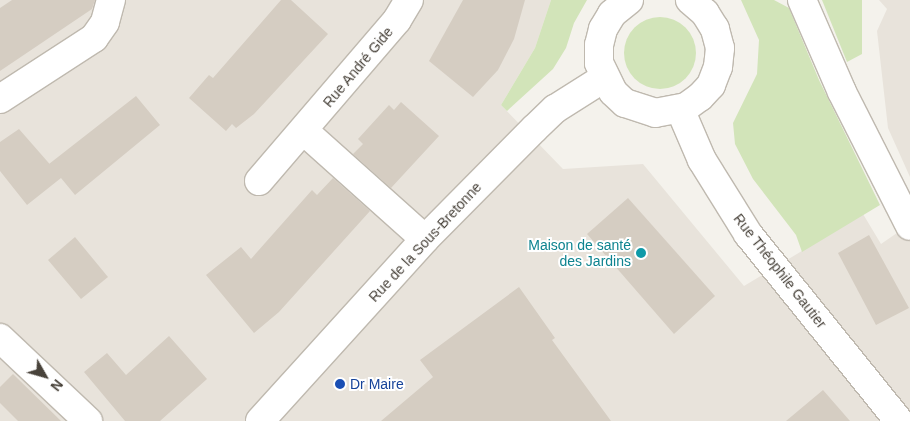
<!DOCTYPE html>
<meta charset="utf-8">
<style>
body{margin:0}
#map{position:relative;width:910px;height:421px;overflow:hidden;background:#f4f2ec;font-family:Arial,sans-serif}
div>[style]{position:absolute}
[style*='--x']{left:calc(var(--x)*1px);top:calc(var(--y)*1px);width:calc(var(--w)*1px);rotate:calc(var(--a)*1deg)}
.residential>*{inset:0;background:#e8e3db}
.green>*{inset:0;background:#d2e4b9}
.round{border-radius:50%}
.building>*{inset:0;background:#d5cdc2}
.roads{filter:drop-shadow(1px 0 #bfb9af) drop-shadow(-1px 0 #bfb9af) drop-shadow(0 1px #bfb9af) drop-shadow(0 -1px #bfb9af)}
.minor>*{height:28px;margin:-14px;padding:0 14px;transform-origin:14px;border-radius:14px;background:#fff}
.dots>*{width:14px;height:14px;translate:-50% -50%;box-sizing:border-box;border:2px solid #fff;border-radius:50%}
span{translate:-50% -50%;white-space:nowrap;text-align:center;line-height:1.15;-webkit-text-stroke:4px #fff;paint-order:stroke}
.street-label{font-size:14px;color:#48423a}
.culture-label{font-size:14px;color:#0d838f}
.right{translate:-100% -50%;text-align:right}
.transit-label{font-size:14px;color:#164399}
.left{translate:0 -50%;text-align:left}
.north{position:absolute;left:20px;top:351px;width:50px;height:50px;-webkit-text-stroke:4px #fff;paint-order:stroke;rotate:128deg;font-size:14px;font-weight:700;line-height:20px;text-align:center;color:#48423a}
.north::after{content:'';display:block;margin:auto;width:18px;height:22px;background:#48423a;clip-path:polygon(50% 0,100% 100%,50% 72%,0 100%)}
</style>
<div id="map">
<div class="residential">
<i style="clip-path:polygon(0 0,551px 0,535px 48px,501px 105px,563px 169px,643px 164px,744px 286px,863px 214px,881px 244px,910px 224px,910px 421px,0 421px)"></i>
<i style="clip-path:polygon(879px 0,910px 0,910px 177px,888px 128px,877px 31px,887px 9px)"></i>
</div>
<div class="green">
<i style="clip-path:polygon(551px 0,587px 0,574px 23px,566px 48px,553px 69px,507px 111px,501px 105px,535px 48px)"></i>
<i style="clip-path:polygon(741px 0,774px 0,789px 8px,819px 80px,880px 205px,802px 252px,796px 235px,753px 179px,735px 144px,733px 123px,757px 74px,759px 40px)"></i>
<i style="clip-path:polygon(822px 0,862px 0,862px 54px,847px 62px)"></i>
<i class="round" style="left:624px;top:17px;width:72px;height:72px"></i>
</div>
<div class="building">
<i style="clip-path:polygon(12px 0,95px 0,92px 9px,0 71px,0 8px)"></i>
<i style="clip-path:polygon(281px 0,291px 0,328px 34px,254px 114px,236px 128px,232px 124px,226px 131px,189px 98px,209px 75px,213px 78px)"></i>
<i style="clip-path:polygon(463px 0,525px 0,514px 39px,498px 70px,473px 97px,429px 61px)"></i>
<i style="clip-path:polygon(136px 96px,160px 125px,75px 195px,61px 178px,27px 205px,0 171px,0 142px,19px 129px,54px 169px,49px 164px)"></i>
<i style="clip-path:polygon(401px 102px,439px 136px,391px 188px,353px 154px,363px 144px,358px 139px,389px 105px,394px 110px)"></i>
<i style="clip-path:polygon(333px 178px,370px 211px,279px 312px,254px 333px,206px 275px,241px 247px,251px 259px,312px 190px,317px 195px)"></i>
<i style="clip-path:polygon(628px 198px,715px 296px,674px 334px,587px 234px)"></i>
<i style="clip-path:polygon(869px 235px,909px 308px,876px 325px,838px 253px)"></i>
<i style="clip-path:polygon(75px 237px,108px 277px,81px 299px,48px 260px)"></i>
<i style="clip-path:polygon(519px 287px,555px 338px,552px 340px,611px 421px,381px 421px,433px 377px,420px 360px)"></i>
<i style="clip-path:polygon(169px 336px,207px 379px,160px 421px,125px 421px,84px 372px,107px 353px,126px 375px)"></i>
<i style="clip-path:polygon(13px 374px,61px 421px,18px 421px,0 403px,0 387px)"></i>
<i style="clip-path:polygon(823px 390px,850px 421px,786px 421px)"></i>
</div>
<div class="roads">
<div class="minor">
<i style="--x:629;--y:0;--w:22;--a:141"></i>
<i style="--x:612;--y:14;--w:17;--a:121"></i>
<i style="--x:603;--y:29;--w:16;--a:104"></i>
<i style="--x:599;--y:45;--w:18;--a:90"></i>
<i style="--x:599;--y:63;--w:32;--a:64"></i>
<i style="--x:613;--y:92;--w:16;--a:43"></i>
<i style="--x:625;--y:103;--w:32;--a:18"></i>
<i style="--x:655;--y:113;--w:32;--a:-11"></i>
<i style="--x:686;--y:107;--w:17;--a:-36"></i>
<i style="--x:700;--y:97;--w:16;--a:-47"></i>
<i style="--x:711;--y:85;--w:19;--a:-69"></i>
<i style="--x:718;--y:67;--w:19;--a:-84"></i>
<i style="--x:720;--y:48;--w:20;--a:-105"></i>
<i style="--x:715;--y:29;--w:19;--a:-122"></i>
<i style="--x:705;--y:13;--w:20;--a:-139"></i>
<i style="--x:802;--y:0;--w:100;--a:66.5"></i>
<i style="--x:842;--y:92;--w:150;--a:63.1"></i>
<i style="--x:0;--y:99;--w:112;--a:-33"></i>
<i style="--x:94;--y:38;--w:19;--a:-55"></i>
<i style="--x:105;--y:22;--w:23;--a:-75"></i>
<i style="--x:680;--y:109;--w:56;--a:66.7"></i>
<i style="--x:702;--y:160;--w:87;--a:58.1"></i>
<i style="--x:748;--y:234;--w:240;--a:51.1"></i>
<i style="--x:304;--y:131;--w:162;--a:41.8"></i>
<i style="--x:259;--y:181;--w:212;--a:-49.4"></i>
<i style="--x:397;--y:20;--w:23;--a:-59"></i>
<i style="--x:0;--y:338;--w:121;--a:43.3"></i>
<i style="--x:260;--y:421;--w:246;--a:-47.8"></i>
<i style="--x:425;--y:239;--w:155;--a:-45.3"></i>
<i style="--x:534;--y:129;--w:29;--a:-44"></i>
<i style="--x:555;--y:109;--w:58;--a:-32.3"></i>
</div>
</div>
<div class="dots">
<i style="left:641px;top:253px;background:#0f9aa8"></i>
<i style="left:340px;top:384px;background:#1a4fb4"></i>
</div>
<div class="street-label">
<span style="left:358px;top:67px;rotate:-50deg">Rue André Gide</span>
<span style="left:425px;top:242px;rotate:-47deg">Rue de la Sous-Bretonne</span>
<span style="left:780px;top:271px;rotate:52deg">Rue Théophile Gautier</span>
</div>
<div class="culture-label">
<span class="right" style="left:631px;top:253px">Maison de santé<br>des Jardins</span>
</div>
<div class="transit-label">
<span class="left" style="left:350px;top:384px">Dr Maire</span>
</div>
<div class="north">N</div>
</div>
